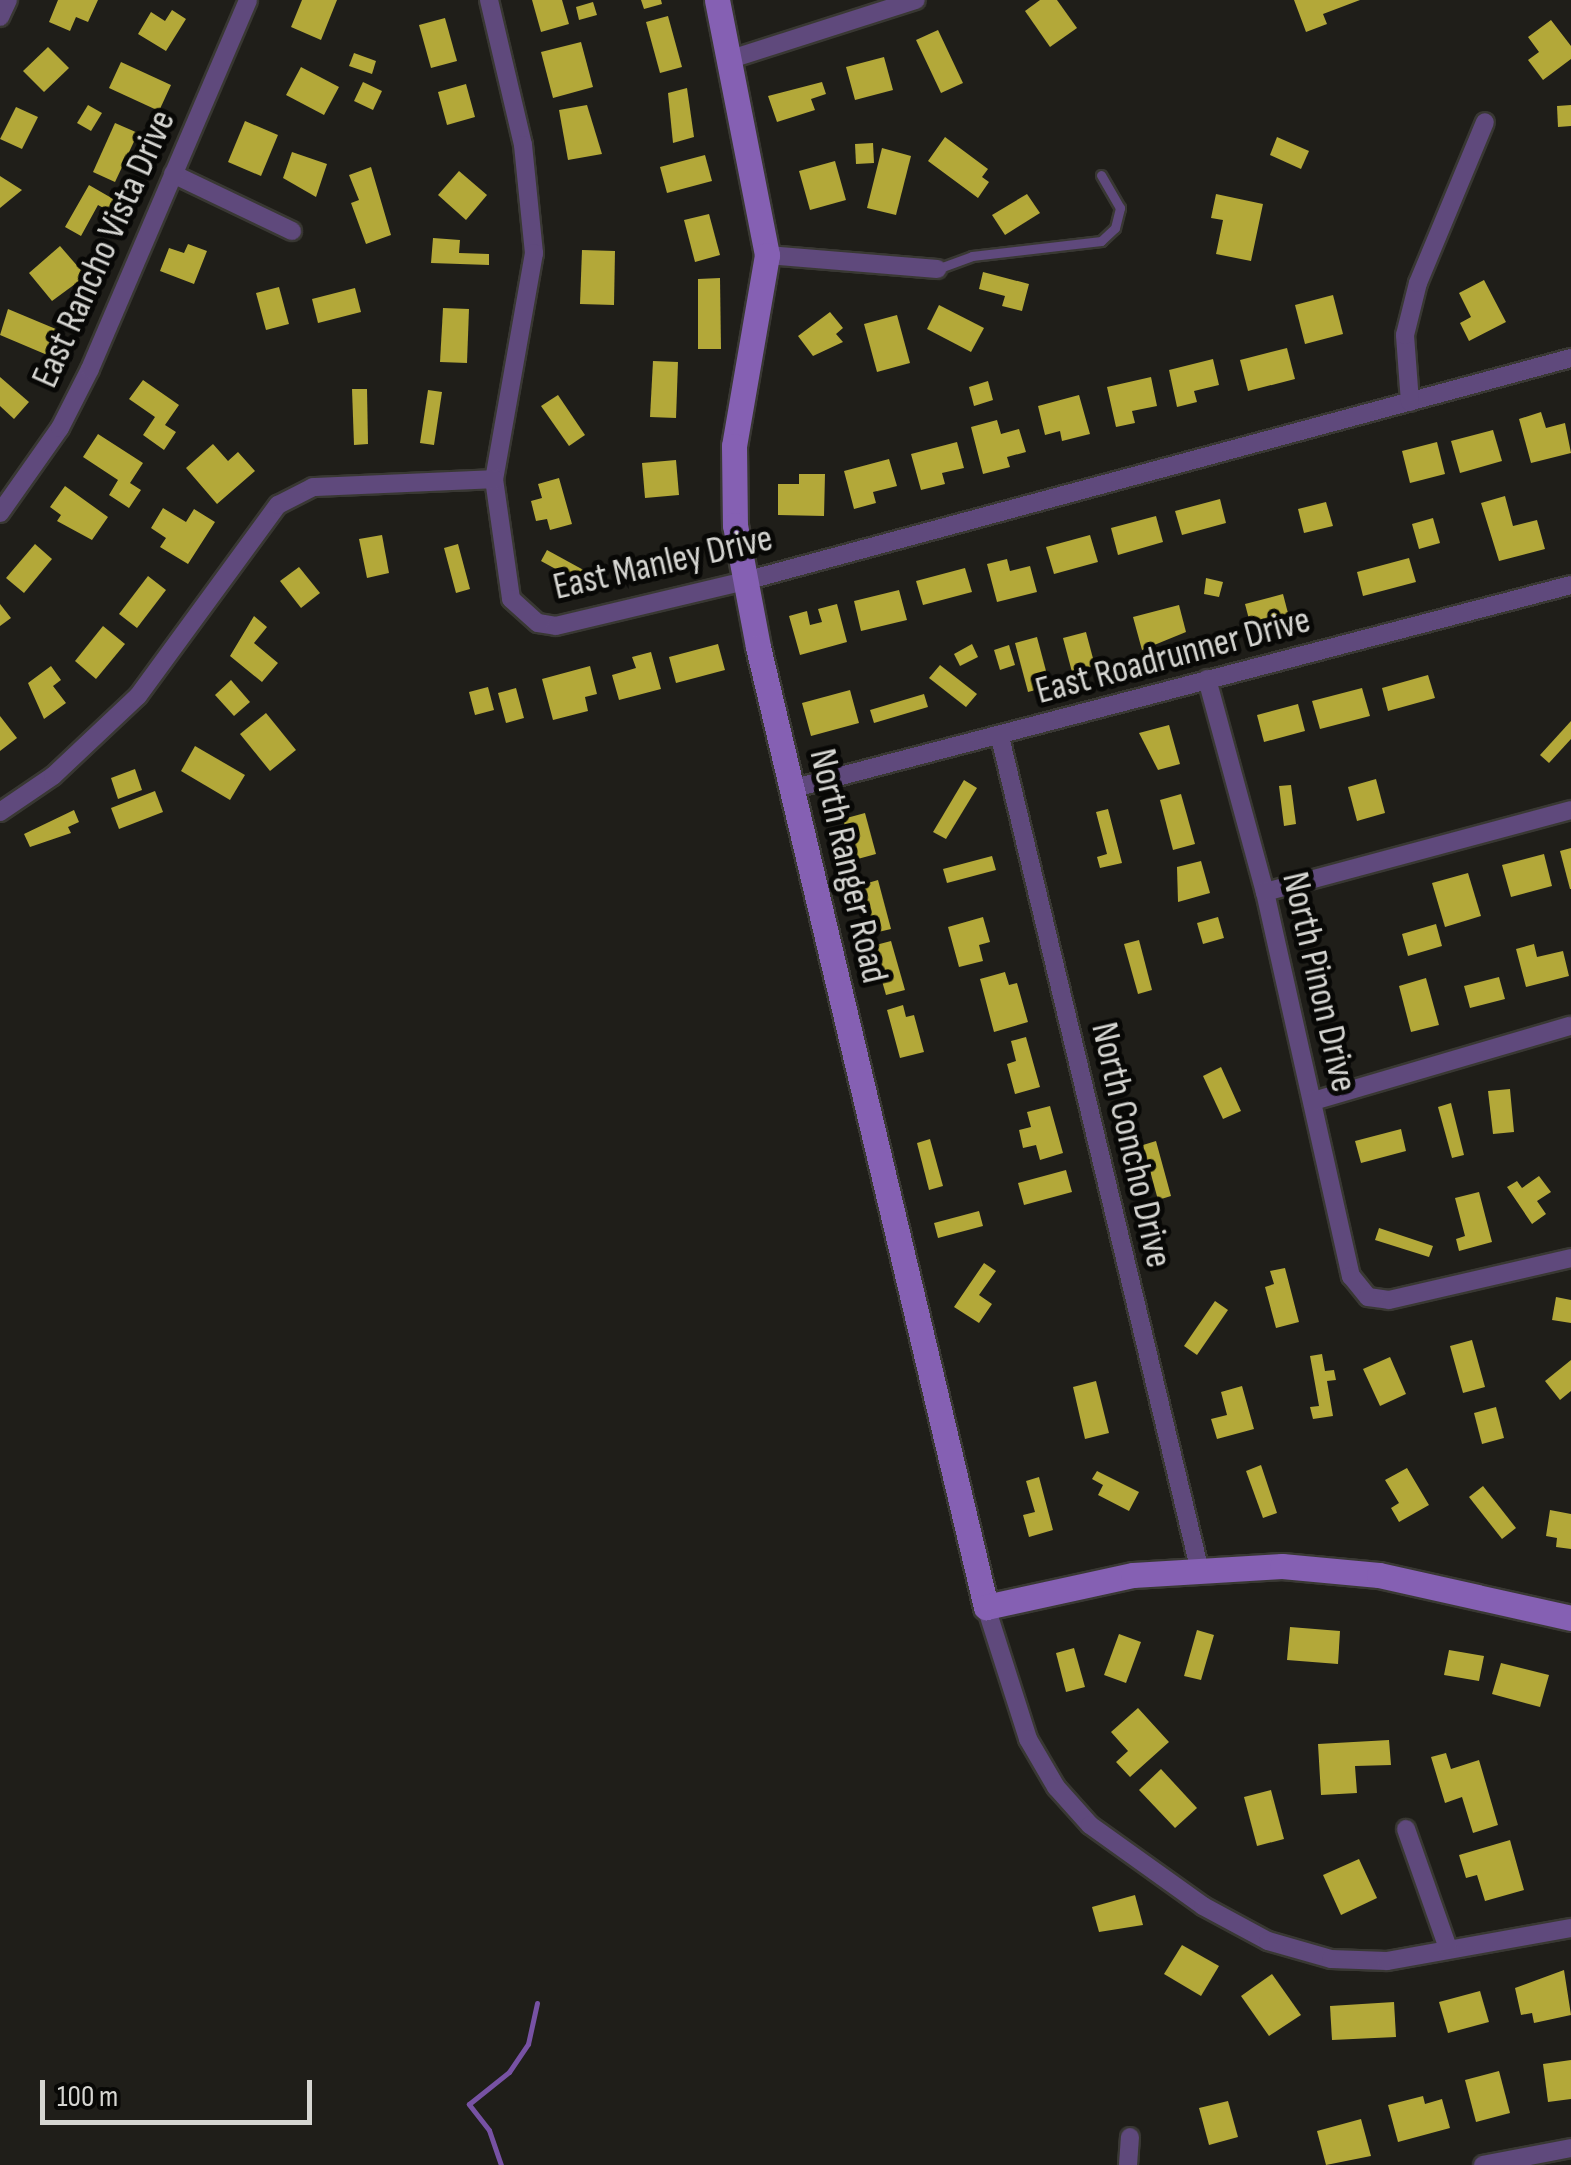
<!DOCTYPE html>
<style>
body{margin:0}
#map{position:relative;width:1571px;height:2165px;overflow:hidden;background:#1f1e19;font-family:"Sofia Sans Condensed",sans-serif}
div>[style]{position:absolute}
[style*='--x']{left:calc(var(--x)*1px);top:calc(var(--y)*1px);width:calc(var(--w)*1px);rotate:calc(var(--a)*1deg)}
.stream>*{height:5px;margin:-2.5px;padding:0 2.5px;transform-origin:2.5px;border-radius:2.5px;background:#7752a4}
.building>*{inset:0;background:#b3a839}
.roads{filter:drop-shadow(2px 0 #393833) drop-shadow(-2px 0 #393833) drop-shadow(0 2px #393833) drop-shadow(0 -2px #393833)}
.lane>*{height:9px;margin:-4.5px;padding:0 4.5px;transform-origin:4.5px;border-radius:4.5px;background:#5f497c}
.street>*{height:18px;margin:-9px;padding:0 9px;transform-origin:9px;border-radius:9px;background:#5f497c}
.secondary>*{height:25px;margin:-12.5px;padding:0 12.5px;transform-origin:12.5px;border-radius:12.5px;background:#8560b3}
span{translate:-50% -50%;white-space:nowrap;text-align:center;line-height:1.15;-webkit-text-stroke:10px #080806;paint-order:stroke}
.street-label{font-size:38px;color:#d6d6d2}
.scale{position:absolute;left:40px;top:2080px;width:272px;height:45px;box-sizing:border-box;border:5px solid #d6d6d2;border-top:0;padding-left:12px;font-size:30px;line-height:35px;white-space:nowrap;color:#d6d6d2;-webkit-text-stroke:8px #080806;paint-order:stroke}
</style>
<div id="map">
<div class="stream">
<i style="--x:501;--y:2165;--w:37;--a:-109"></i>
<i style="--x:489;--y:2130;--w:33;--a:-128"></i>
<i style="--x:469;--y:2104;--w:51;--a:-38.7"></i>
<i style="--x:509;--y:2072;--w:34;--a:-56"></i>
<i style="--x:528;--y:2044;--w:42;--a:-77.6"></i>
</div>
<div class="building">
<i style="clip-path:polygon(58px 0,98px 0,88px 22px,76px 17px,70px 31px,49px 22px)"></i>
<i style="clip-path:polygon(302px 0,337px 0,321px 40px,291px 27px)"></i>
<i style="clip-path:polygon(532px 0,562px 0,569px 24px,541px 32px)"></i>
<i style="clip-path:polygon(641px 0,661px 0,662px 4px,644px 9px)"></i>
<i style="clip-path:polygon(1040px 0,1057px 0,1077px 28px,1050px 47px,1025px 11px)"></i>
<i style="clip-path:polygon(1294px 0,1360px 0,1323px 14px,1327px 24px,1306px 32px)"></i>
<i style="clip-path:polygon(593px 2px,597px 15px,579px 20px,576px 7px)"></i>
<i style="clip-path:polygon(172px 10px,186px 19px,166px 51px,138px 34px,151px 12px,165px 21px)"></i>
<i style="clip-path:polygon(668px 16px,682px 67px,660px 73px,646px 22px)"></i>
<i style="clip-path:polygon(445px 18px,457px 61px,431px 68px,419px 25px)"></i>
<i style="clip-path:polygon(1551px 20px,1571px 46px,1571px 59px,1543px 80px,1528px 60px,1539px 52px,1528px 37px)"></i>
<i style="clip-path:polygon(938px 30px,963px 83px,941px 93px,916px 40px)"></i>
<i style="clip-path:polygon(581px 42px,593px 87px,553px 98px,541px 52px)"></i>
<i style="clip-path:polygon(48px 47px,69px 68px,44px 92px,23px 71px)"></i>
<i style="clip-path:polygon(354px 53px,376px 61px,372px 74px,349px 66px)"></i>
<i style="clip-path:polygon(884px 57px,893px 90px,855px 100px,846px 67px)"></i>
<i style="clip-path:polygon(121px 62px,171px 85px,159px 111px,109px 88px)"></i>
<i style="clip-path:polygon(301px 67px,339px 87px,324px 115px,286px 95px)"></i>
<i style="clip-path:polygon(363px 82px,382px 91px,373px 110px,354px 101px)"></i>
<i style="clip-path:polygon(822px 82px,826px 94px,811px 99px,815px 110px,777px 122px,768px 96px)"></i>
<i style="clip-path:polygon(466px 84px,475px 117px,447px 125px,438px 92px)"></i>
<i style="clip-path:polygon(687px 88px,694px 137px,673px 143px,668px 93px)"></i>
<i style="clip-path:polygon(88px 105px,102px 113px,91px 131px,77px 123px)"></i>
<i style="clip-path:polygon(587px 105px,602px 154px,568px 160px,559px 110px)"></i>
<i style="clip-path:polygon(1571px 105px,1571px 126px,1558px 127px,1557px 106px)"></i>
<i style="clip-path:polygon(16px 107px,38px 117px,22px 149px,0 139px)"></i>
<i style="clip-path:polygon(245px 121px,278px 135px,261px 176px,228px 162px)"></i>
<i style="clip-path:polygon(115px 123px,138px 133px,115px 182px,93px 172px)"></i>
<i style="clip-path:polygon(945px 137px,988px 169px,982px 177px,989px 182px,978px 198px,928px 161px)"></i>
<i style="clip-path:polygon(1277px 137px,1309px 151px,1301px 169px,1270px 155px)"></i>
<i style="clip-path:polygon(873px 143px,874px 163px,856px 164px,855px 144px)"></i>
<i style="clip-path:polygon(882px 148px,911px 156px,896px 215px,867px 208px)"></i>
<i style="clip-path:polygon(292px 152px,327px 164px,316px 197px,283px 178px)"></i>
<i style="clip-path:polygon(705px 155px,712px 181px,667px 193px,660px 167px)"></i>
<i style="clip-path:polygon(835px 161px,846px 200px,810px 210px,799px 171px)"></i>
<i style="clip-path:polygon(371px 167px,391px 235px,366px 244px,351px 203px,359px 200px,349px 175px)"></i>
<i style="clip-path:polygon(459px 171px,487px 195px,466px 220px,438px 195px)"></i>
<i style="clip-path:polygon(0 176px,22px 190px,0 208px)"></i>
<i style="clip-path:polygon(89px 185px,115px 200px,109px 211px,98px 205px,81px 236px,65px 227px)"></i>
<i style="clip-path:polygon(1027px 194px,1040px 213px,1005px 235px,992px 215px)"></i>
<i style="clip-path:polygon(1216px 194px,1263px 204px,1251px 261px,1216px 254px,1223px 220px,1211px 218px)"></i>
<i style="clip-path:polygon(709px 214px,720px 255px,695px 262px,684px 220px)"></i>
<i style="clip-path:polygon(433px 238px,460px 240px,459px 253px,489px 254px,489px 265px,431px 263px)"></i>
<i style="clip-path:polygon(188px 244px,207px 251px,194px 284px,160px 271px,169px 248px,184px 253px)"></i>
<i style="clip-path:polygon(60px 246px,86px 276px,52px 301px,29px 273px)"></i>
<i style="clip-path:polygon(582px 250px,615px 251px,614px 305px,580px 304px)"></i>
<i style="clip-path:polygon(983px 272px,1029px 284px,1022px 311px,1002px 306px,1005px 296px,979px 289px)"></i>
<i style="clip-path:polygon(720px 278px,721px 349px,698px 349px,698px 279px)"></i>
<i style="clip-path:polygon(1484px 280px,1506px 322px,1469px 341px,1460px 323px,1471px 317px,1459px 293px)"></i>
<i style="clip-path:polygon(279px 287px,289px 324px,266px 330px,256px 293px)"></i>
<i style="clip-path:polygon(355px 288px,361px 312px,318px 323px,312px 299px)"></i>
<i style="clip-path:polygon(1333px 295px,1343px 334px,1305px 344px,1295px 305px)"></i>
<i style="clip-path:polygon(939px 305px,984px 328px,971px 352px,927px 329px)"></i>
<i style="clip-path:polygon(443px 308px,469px 309px,467px 363px,440px 362px)"></i>
<i style="clip-path:polygon(8px 309px,63px 332px,52px 357px,0 335px)"></i>
<i style="clip-path:polygon(830px 312px,843px 328px,836px 334px,843px 342px,813px 356px,798px 336px)"></i>
<i style="clip-path:polygon(897px 315px,910px 363px,877px 372px,864px 324px)"></i>
<i style="clip-path:polygon(1287px 348px,1295px 379px,1248px 391px,1240px 360px)"></i>
<i style="clip-path:polygon(1213px 359px,1219px 385px,1194px 391px,1197px 402px,1177px 407px,1169px 370px)"></i>
<i style="clip-path:polygon(653px 361px,678px 362px,676px 418px,650px 417px)"></i>
<i style="clip-path:polygon(0 377px,29px 402px,14px 419px,0 406px)"></i>
<i style="clip-path:polygon(1151px 377px,1157px 406px,1132px 411px,1135px 423px,1116px 427px,1107px 387px)"></i>
<i style="clip-path:polygon(143px 380px,179px 405px,165px 425px,176px 432px,164px 450px,143px 435px,155px 417px,129px 399px)"></i>
<i style="clip-path:polygon(988px 381px,993px 400px,974px 406px,969px 387px)"></i>
<i style="clip-path:polygon(352px 389px,367px 389px,368px 444px,354px 445px)"></i>
<i style="clip-path:polygon(428px 390px,442px 392px,434px 445px,420px 443px)"></i>
<i style="clip-path:polygon(558px 395px,585px 435px,569px 446px,541px 406px)"></i>
<i style="clip-path:polygon(1079px 395px,1090px 434px,1062px 441px,1060px 431px,1045px 435px,1038px 406px)"></i>
<i style="clip-path:polygon(1541px 412px,1546px 428px,1565px 423px,1571px 453px,1531px 463px,1519px 419px)"></i>
<i style="clip-path:polygon(997px 420px,1001px 434px,1019px 429px,1026px 452px,1007px 457px,1010px 467px,983px 474px,971px 427px)"></i>
<i style="clip-path:polygon(1493px 430px,1502px 461px,1460px 473px,1451px 441px)"></i>
<i style="clip-path:polygon(98px 434px,143px 463px,130px 483px,141px 490px,129px 508px,109px 495px,118px 480px,83px 457px)"></i>
<i style="clip-path:polygon(957px 442px,964px 468px,942px 473px,945px 484px,921px 490px,911px 454px)"></i>
<i style="clip-path:polygon(1437px 442px,1445px 474px,1410px 483px,1402px 451px)"></i>
<i style="clip-path:polygon(213px 444px,228px 461px,238px 452px,255px 471px,217px 504px,186px 468px)"></i>
<i style="clip-path:polygon(889px 459px,897px 486px,873px 492px,876px 503px,854px 509px,844px 471px)"></i>
<i style="clip-path:polygon(676px 460px,679px 495px,645px 498px,642px 463px)"></i>
<i style="clip-path:polygon(799px 474px,825px 474px,824px 516px,778px 515px,778px 484px,799px 484px)"></i>
<i style="clip-path:polygon(559px 478px,572px 524px,550px 530px,547px 519px,536px 521px,531px 501px,542px 498px,538px 484px)"></i>
<i style="clip-path:polygon(65px 486px,108px 517px,92px 540px,57px 521px,61px 515px,50px 507px)"></i>
<i style="clip-path:polygon(1505px 496px,1513px 526px,1537px 520px,1545px 549px,1499px 561px,1481px 503px)"></i>
<i style="clip-path:polygon(1220px 499px,1226px 523px,1182px 535px,1175px 511px)"></i>
<i style="clip-path:polygon(1326px 502px,1333px 526px,1304px 533px,1298px 509px)"></i>
<i style="clip-path:polygon(163px 508px,186px 522px,194px 509px,215px 522px,188px 564px,160px 547px,166px 538px,151px 528px)"></i>
<i style="clip-path:polygon(1156px 516px,1163px 542px,1118px 555px,1111px 528px)"></i>
<i style="clip-path:polygon(1433px 518px,1440px 543px,1419px 549px,1412px 524px)"></i>
<i style="clip-path:polygon(382px 535px,389px 573px,367px 578px,359px 539px)"></i>
<i style="clip-path:polygon(1090px 535px,1098px 562px,1054px 574px,1046px 547px)"></i>
<i style="clip-path:polygon(35px 544px,52px 559px,24px 593px,6px 578px)"></i>
<i style="clip-path:polygon(458px 544px,470px 589px,456px 593px,444px 548px)"></i>
<i style="clip-path:polygon(547px 550px,589px 573px,583px 584px,541px 561px)"></i>
<i style="clip-path:polygon(1409px 558px,1416px 582px,1363px 596px,1357px 572px)"></i>
<i style="clip-path:polygon(1007px 559px,1010px 571px,1030px 566px,1037px 592px,997px 602px,987px 564px)"></i>
<i style="clip-path:polygon(299px 567px,320px 593px,301px 608px,280px 581px)"></i>
<i style="clip-path:polygon(965px 568px,972px 592px,923px 605px,916px 581px)"></i>
<i style="clip-path:polygon(148px 576px,166px 590px,137px 628px,119px 614px)"></i>
<i style="clip-path:polygon(1206px 578px,1223px 582px,1219px 597px,1204px 594px)"></i>
<i style="clip-path:polygon(899px 590px,907px 620px,861px 631px,854px 601px)"></i>
<i style="clip-path:polygon(1283px 594px,1289px 617px,1251px 627px,1245px 604px)"></i>
<i style="clip-path:polygon(0 604px,11px 618px,0 626px)"></i>
<i style="clip-path:polygon(837px 604px,847px 642px,800px 655px,789px 616px,807px 611px,810px 625px,822px 622px,818px 609px)"></i>
<i style="clip-path:polygon(1179px 605px,1186px 632px,1142px 650px,1133px 617px)"></i>
<i style="clip-path:polygon(254px 616px,267px 627px,254px 643px,278px 663px,262px 682px,230px 656px)"></i>
<i style="clip-path:polygon(103px 626px,125px 644px,96px 679px,75px 661px)"></i>
<i style="clip-path:polygon(1086px 632px,1095px 666px,1072px 672px,1063px 638px)"></i>
<i style="clip-path:polygon(1037px 637px,1050px 686px,1028px 692px,1015px 643px)"></i>
<i style="clip-path:polygon(718px 644px,725px 670px,676px 683px,669px 657px)"></i>
<i style="clip-path:polygon(972px 644px,978px 657px,960px 666px,954px 654px)"></i>
<i style="clip-path:polygon(1009px 645px,1015px 665px,1000px 670px,994px 650px)"></i>
<i style="clip-path:polygon(651px 652px,661px 689px,619px 700px,612px 675px,636px 668px,632px 657px)"></i>
<i style="clip-path:polygon(940px 665px,977px 694px,966px 707px,929px 678px)"></i>
<i style="clip-path:polygon(51px 666px,61px 680px,53px 686px,66px 703px,44px 719px,28px 683px)"></i>
<i style="clip-path:polygon(590px 666px,597px 694px,585px 697px,588px 711px,553px 720px,542px 679px)"></i>
<i style="clip-path:polygon(1428px 675px,1435px 698px,1388px 711px,1382px 688px)"></i>
<i style="clip-path:polygon(231px 680px,250px 702px,234px 716px,215px 695px)"></i>
<i style="clip-path:polygon(488px 687px,494px 710px,475px 715px,469px 692px)"></i>
<i style="clip-path:polygon(516px 688px,524px 718px,506px 723px,498px 693px)"></i>
<i style="clip-path:polygon(1362px 688px,1370px 716px,1320px 729px,1312px 701px)"></i>
<i style="clip-path:polygon(850px 690px,859px 723px,811px 736px,802px 703px)"></i>
<i style="clip-path:polygon(924px 694px,928px 707px,874px 723px,870px 710px)"></i>
<i style="clip-path:polygon(1298px 704px,1305px 731px,1264px 742px,1257px 715px)"></i>
<i style="clip-path:polygon(266px 713px,296px 750px,270px 771px,240px 734px)"></i>
<i style="clip-path:polygon(0 716px,17px 738px,0 751px)"></i>
<i style="clip-path:polygon(1571px 721px,1571px 739px,1549px 763px,1540px 755px)"></i>
<i style="clip-path:polygon(1169px 725px,1180px 764px,1158px 770px,1139px 733px)"></i>
<i style="clip-path:polygon(195px 746px,245px 775px,230px 800px,181px 771px)"></i>
<i style="clip-path:polygon(135px 769px,142px 790px,118px 799px,111px 778px)"></i>
<i style="clip-path:polygon(1376px 779px,1385px 813px,1357px 821px,1348px 787px)"></i>
<i style="clip-path:polygon(964px 780px,977px 788px,946px 839px,933px 832px)"></i>
<i style="clip-path:polygon(1291px 785px,1296px 824px,1284px 826px,1279px 786px)"></i>
<i style="clip-path:polygon(155px 791px,163px 812px,119px 829px,111px 808px)"></i>
<i style="clip-path:polygon(1181px 794px,1195px 844px,1173px 850px,1160px 800px)"></i>
<i style="clip-path:polygon(1108px 809px,1122px 863px,1100px 868px,1097px 857px,1107px 854px,1096px 812px)"></i>
<i style="clip-path:polygon(74px 810px,79px 822px,68px 827px,71px 833px,30px 847px,24px 834px)"></i>
<i style="clip-path:polygon(865px 813px,876px 854px,854px 860px,843px 819px)"></i>
<i style="clip-path:polygon(1571px 848px,1571px 889px,1570px 889px,1560px 851px)"></i>
<i style="clip-path:polygon(1544px 854px,1552px 886px,1511px 897px,1502px 865px)"></i>
<i style="clip-path:polygon(992px 856px,996px 870px,947px 883px,943px 869px)"></i>
<i style="clip-path:polygon(1201px 861px,1210px 893px,1178px 902px,1177px 867px)"></i>
<i style="clip-path:polygon(1468px 873px,1481px 916px,1445px 927px,1432px 883px)"></i>
<i style="clip-path:polygon(878px 880px,891px 929px,874px 933px,861px 885px)"></i>
<i style="clip-path:polygon(983px 917px,990px 942px,979px 945px,983px 961px,959px 967px,948px 927px)"></i>
<i style="clip-path:polygon(1218px 917px,1224px 938px,1203px 944px,1197px 923px)"></i>
<i style="clip-path:polygon(1436px 924px,1442px 946px,1408px 956px,1402px 934px)"></i>
<i style="clip-path:polygon(1139px 940px,1152px 990px,1138px 994px,1124px 944px)"></i>
<i style="clip-path:polygon(891px 941px,905px 990px,886px 995px,872px 946px)"></i>
<i style="clip-path:polygon(1534px 944px,1537px 957px,1563px 951px,1569px 976px,1526px 987px,1516px 949px)"></i>
<i style="clip-path:polygon(1005px 972px,1009px 985px,1017px 983px,1028px 1022px,994px 1032px,980px 979px)"></i>
<i style="clip-path:polygon(1499px 977px,1505px 999px,1470px 1008px,1464px 986px)"></i>
<i style="clip-path:polygon(1426px 978px,1439px 1025px,1411px 1032px,1399px 986px)"></i>
<i style="clip-path:polygon(903px 1005px,906px 1017px,914px 1015px,924px 1052px,900px 1058px,887px 1010px)"></i>
<i style="clip-path:polygon(1026px 1037px,1040px 1087px,1015px 1094px,1007px 1064px,1016px 1061px,1011px 1041px)"></i>
<i style="clip-path:polygon(1221px 1067px,1241px 1111px,1223px 1119px,1203px 1076px)"></i>
<i style="clip-path:polygon(1510px 1089px,1514px 1132px,1493px 1134px,1488px 1091px)"></i>
<i style="clip-path:polygon(1451px 1103px,1464px 1155px,1452px 1158px,1438px 1107px)"></i>
<i style="clip-path:polygon(1050px 1106px,1063px 1153px,1040px 1160px,1036px 1145px,1023px 1148px,1019px 1130px,1031px 1127px,1027px 1112px)"></i>
<i style="clip-path:polygon(1401px 1129px,1406px 1151px,1361px 1163px,1355px 1141px)"></i>
<i style="clip-path:polygon(930px 1139px,943px 1186px,929px 1190px,917px 1143px)"></i>
<i style="clip-path:polygon(1156px 1141px,1171px 1196px,1158px 1200px,1143px 1145px)"></i>
<i style="clip-path:polygon(1066px 1170px,1072px 1192px,1024px 1205px,1018px 1183px)"></i>
<i style="clip-path:polygon(1539px 1176px,1551px 1192px,1537px 1201px,1546px 1214px,1532px 1224px,1507px 1187px,1517px 1181px,1522px 1188px)"></i>
<i style="clip-path:polygon(1479px 1192px,1492px 1242px,1459px 1251px,1456px 1239px,1465px 1236px,1455px 1198px)"></i>
<i style="clip-path:polygon(979px 1211px,983px 1226px,938px 1238px,934px 1223px)"></i>
<i style="clip-path:polygon(1379px 1228px,1433px 1246px,1429px 1257px,1375px 1240px)"></i>
<i style="clip-path:polygon(984px 1263px,996px 1271px,979px 1295px,992px 1304px,979px 1323px,954px 1307px)"></i>
<i style="clip-path:polygon(1285px 1268px,1299px 1322px,1276px 1328px,1265px 1287px,1274px 1284px,1270px 1271px)"></i>
<i style="clip-path:polygon(1556px 1297px,1571px 1300px,1571px 1323px,1552px 1320px)"></i>
<i style="clip-path:polygon(1215px 1301px,1228px 1310px,1197px 1355px,1184px 1346px)"></i>
<i style="clip-path:polygon(1472px 1340px,1485px 1387px,1463px 1393px,1450px 1346px)"></i>
<i style="clip-path:polygon(1322px 1354px,1325px 1371px,1334px 1370px,1336px 1380px,1327px 1381px,1333px 1416px,1313px 1419px,1310px 1407px,1319px 1406px,1310px 1356px)"></i>
<i style="clip-path:polygon(1390px 1357px,1406px 1394px,1380px 1406px,1363px 1369px)"></i>
<i style="clip-path:polygon(1571px 1360px,1571px 1391px,1560px 1400px,1545px 1381px)"></i>
<i style="clip-path:polygon(1096px 1381px,1109px 1433px,1085px 1439px,1073px 1387px)"></i>
<i style="clip-path:polygon(1242px 1386px,1254px 1429px,1217px 1439px,1211px 1419px,1227px 1415px,1221px 1392px)"></i>
<i style="clip-path:polygon(1496px 1407px,1504px 1438px,1482px 1444px,1474px 1413px)"></i>
<i style="clip-path:polygon(1261px 1465px,1277px 1513px,1263px 1518px,1246px 1471px)"></i>
<i style="clip-path:polygon(1407px 1468px,1429px 1505px,1399px 1522px,1391px 1508px,1399px 1503px,1385px 1480px)"></i>
<i style="clip-path:polygon(1097px 1471px,1139px 1492px,1129px 1511px,1098px 1495px,1103px 1485px,1092px 1479px)"></i>
<i style="clip-path:polygon(1039px 1477px,1053px 1530px,1029px 1537px,1023px 1515px,1035px 1512px,1026px 1481px)"></i>
<i style="clip-path:polygon(1483px 1486px,1516px 1528px,1502px 1539px,1469px 1497px)"></i>
<i style="clip-path:polygon(1550px 1510px,1571px 1514px,1571px 1549px,1556px 1547px,1557px 1538px,1546px 1536px)"></i>
<i style="clip-path:polygon(1290px 1627px,1340px 1631px,1338px 1664px,1287px 1660px)"></i>
<i style="clip-path:polygon(1197px 1630px,1214px 1635px,1201px 1680px,1184px 1676px)"></i>
<i style="clip-path:polygon(1119px 1634px,1141px 1642px,1126px 1683px,1104px 1675px)"></i>
<i style="clip-path:polygon(1074px 1648px,1085px 1687px,1066px 1692px,1056px 1653px)"></i>
<i style="clip-path:polygon(1449px 1650px,1484px 1656px,1479px 1681px,1444px 1675px)"></i>
<i style="clip-path:polygon(1501px 1663px,1549px 1675px,1540px 1707px,1492px 1694px)"></i>
<i style="clip-path:polygon(1138px 1708px,1169px 1742px,1130px 1777px,1116px 1762px,1128px 1751px,1111px 1732px)"></i>
<i style="clip-path:polygon(1389px 1740px,1391px 1765px,1355px 1766px,1357px 1793px,1321px 1795px,1318px 1744px)"></i>
<i style="clip-path:polygon(1446px 1753px,1451px 1769px,1479px 1760px,1498px 1825px,1473px 1833px,1462px 1797px,1445px 1803px,1431px 1757px)"></i>
<i style="clip-path:polygon(1161px 1769px,1197px 1808px,1175px 1828px,1139px 1790px)"></i>
<i style="clip-path:polygon(1271px 1790px,1284px 1839px,1257px 1846px,1244px 1797px)"></i>
<i style="clip-path:polygon(1510px 1840px,1524px 1890px,1485px 1901px,1477px 1875px,1466px 1878px,1459px 1855px)"></i>
<i style="clip-path:polygon(1359px 1859px,1377px 1898px,1341px 1915px,1323px 1875px)"></i>
<i style="clip-path:polygon(1135px 1895px,1143px 1925px,1099px 1932px,1092px 1907px)"></i>
<i style="clip-path:polygon(1182px 1945px,1219px 1966px,1201px 1996px,1164px 1974px)"></i>
<i style="clip-path:polygon(1564px 1970px,1571px 2015px,1534px 2023px,1532px 2013px,1521px 2015px,1515px 1988px)"></i>
<i style="clip-path:polygon(1272px 1974px,1301px 2015px,1269px 2036px,1241px 1996px)"></i>
<i style="clip-path:polygon(1480px 1991px,1489px 2022px,1448px 2033px,1439px 2002px)"></i>
<i style="clip-path:polygon(1394px 2002px,1396px 2037px,1332px 2040px,1330px 2006px)"></i>
<i style="clip-path:polygon(1571px 2060px,1571px 2099px,1548px 2102px,1543px 2064px)"></i>
<i style="clip-path:polygon(1499px 2071px,1510px 2113px,1476px 2122px,1465px 2080px)"></i>
<i style="clip-path:polygon(1423px 2096px,1425px 2104px,1442px 2099px,1450px 2128px,1398px 2142px,1388px 2105px)"></i>
<i style="clip-path:polygon(1228px 2101px,1238px 2137px,1209px 2145px,1199px 2108px)"></i>
<i style="clip-path:polygon(1361px 2119px,1371px 2156px,1326px 2165px,1317px 2131px)"></i>
</div>
<div class="roads">
<div class="lane">
<i style="--x:937;--y:269;--w:37;--a:-20"></i>
<i style="--x:972;--y:256;--w:130;--a:-6.6"></i>
<i style="--x:1101;--y:241;--w:19;--a:-43"></i>
<i style="--x:1115;--y:228;--w:21;--a:-76"></i>
<i style="--x:1120;--y:208;--w:38;--a:-120"></i>
</div>
<div class="street">
<i style="--x:489;--y:0;--w:149;--a:76.8"></i>
<i style="--x:523;--y:145;--w:109;--a:84.2"></i>
<i style="--x:534;--y:253;--w:230;--a:100"></i>
<i style="--x:494;--y:479;--w:121;--a:81.9"></i>
<i style="--x:511;--y:599;--w:36;--a:42"></i>
<i style="--x:538;--y:623;--w:18;--a:9"></i>
<i style="--x:556;--y:626;--w:194;--a:-13.4"></i>
<i style="--x:745;--y:581;--w:856;--a:-15.11"></i>
<i style="--x:0;--y:17;--w:19;--a:-65"></i>
<i style="--x:731;--y:59;--w:194;--a:-17.7"></i>
<i style="--x:173;--y:174;--w:132;--a:25.6"></i>
<i style="--x:767;--y:255;--w:171;--a:4.7"></i>
<i style="--x:1410;--y:402;--w:67;--a:-94.3"></i>
<i style="--x:1405;--y:335;--w:54;--a:-76"></i>
<i style="--x:1418;--y:283;--w:174;--a:-67.4"></i>
<i style="--x:0;--y:513;--w:104;--a:-54.8"></i>
<i style="--x:60;--y:428;--w:66;--a:-63"></i>
<i style="--x:90;--y:369;--w:401;--a:-66.8"></i>
<i style="--x:1207;--y:679;--w:221;--a:74.8"></i>
<i style="--x:1265;--y:892;--w:394;--a:77.4"></i>
<i style="--x:1351;--y:1276;--w:27;--a:51"></i>
<i style="--x:1368;--y:1297;--w:21;--a:8"></i>
<i style="--x:1389;--y:1300;--w:187;--a:-13"></i>
<i style="--x:1000;--y:737;--w:854;--a:76.52"></i>
<i style="--x:791;--y:789;--w:806;--a:-14.66"></i>
<i style="--x:0;--y:812;--w:64;--a:-34.2"></i>
<i style="--x:53;--y:776;--w:117;--a:-43.3"></i>
<i style="--x:138;--y:696;--w:237;--a:-53.8"></i>
<i style="--x:278;--y:505;--w:39;--a:-27"></i>
<i style="--x:313;--y:487;--w:181;--a:-2.5"></i>
<i style="--x:1265;--y:892;--w:317;--a:-15"></i>
<i style="--x:1313;--y:1101;--w:268;--a:-16.3"></i>
<i style="--x:986;--y:1607;--w:139;--a:72.3"></i>
<i style="--x:1028;--y:1739;--w:56;--a:59.7"></i>
<i style="--x:1056;--y:1787;--w:51;--a:48.2"></i>
<i style="--x:1090;--y:1825;--w:139;--a:35.6"></i>
<i style="--x:1203;--y:1906;--w:74;--a:28.3"></i>
<i style="--x:1268;--y:1941;--w:66;--a:15.9"></i>
<i style="--x:1331;--y:1959;--w:56;--a:2"></i>
<i style="--x:1387;--y:1961;--w:187;--a:-10.2"></i>
<i style="--x:1406;--y:1829;--w:126;--a:70.6"></i>
<i style="--x:1128;--y:2165;--w:28;--a:-86"></i>
<i style="--x:1483;--y:2165;--w:90;--a:-10.9"></i>
</div>
<div class="secondary">
<i style="--x:717;--y:0;--w:260;--a:78.9"></i>
<i style="--x:767;--y:255;--w:194;--a:99.8"></i>
<i style="--x:734;--y:446;--w:79;--a:89.3"></i>
<i style="--x:735;--y:525;--w:124;--a:79.3"></i>
<i style="--x:758;--y:647;--w:987;--a:76.64"></i>
<i style="--x:986;--y:1607;--w:150;--a:-12.3"></i>
<i style="--x:1133;--y:1575;--w:149;--a:-3.5"></i>
<i style="--x:1282;--y:1566;--w:97;--a:5.3"></i>
<i style="--x:1379;--y:1575;--w:197;--a:12.6"></i>
</div>
</div>
<div class="street-label">
<span style="left:104px;top:249px;rotate:-66deg">East Rancho Vista Drive</span>
<span style="left:663px;top:563px;rotate:-13deg">East Manley Drive</span>
<span style="left:1173px;top:656px;rotate:-15deg">East Roadrunner Drive</span>
<span style="left:848px;top:866px;rotate:77deg">North Ranger Road</span>
<span style="left:1319px;top:982px;rotate:77deg">North Pinon Drive</span>
<span style="left:1131px;top:1145px;rotate:77deg">North Concho Drive</span>
</div>
<div class="scale">100 m</div>
</div>
